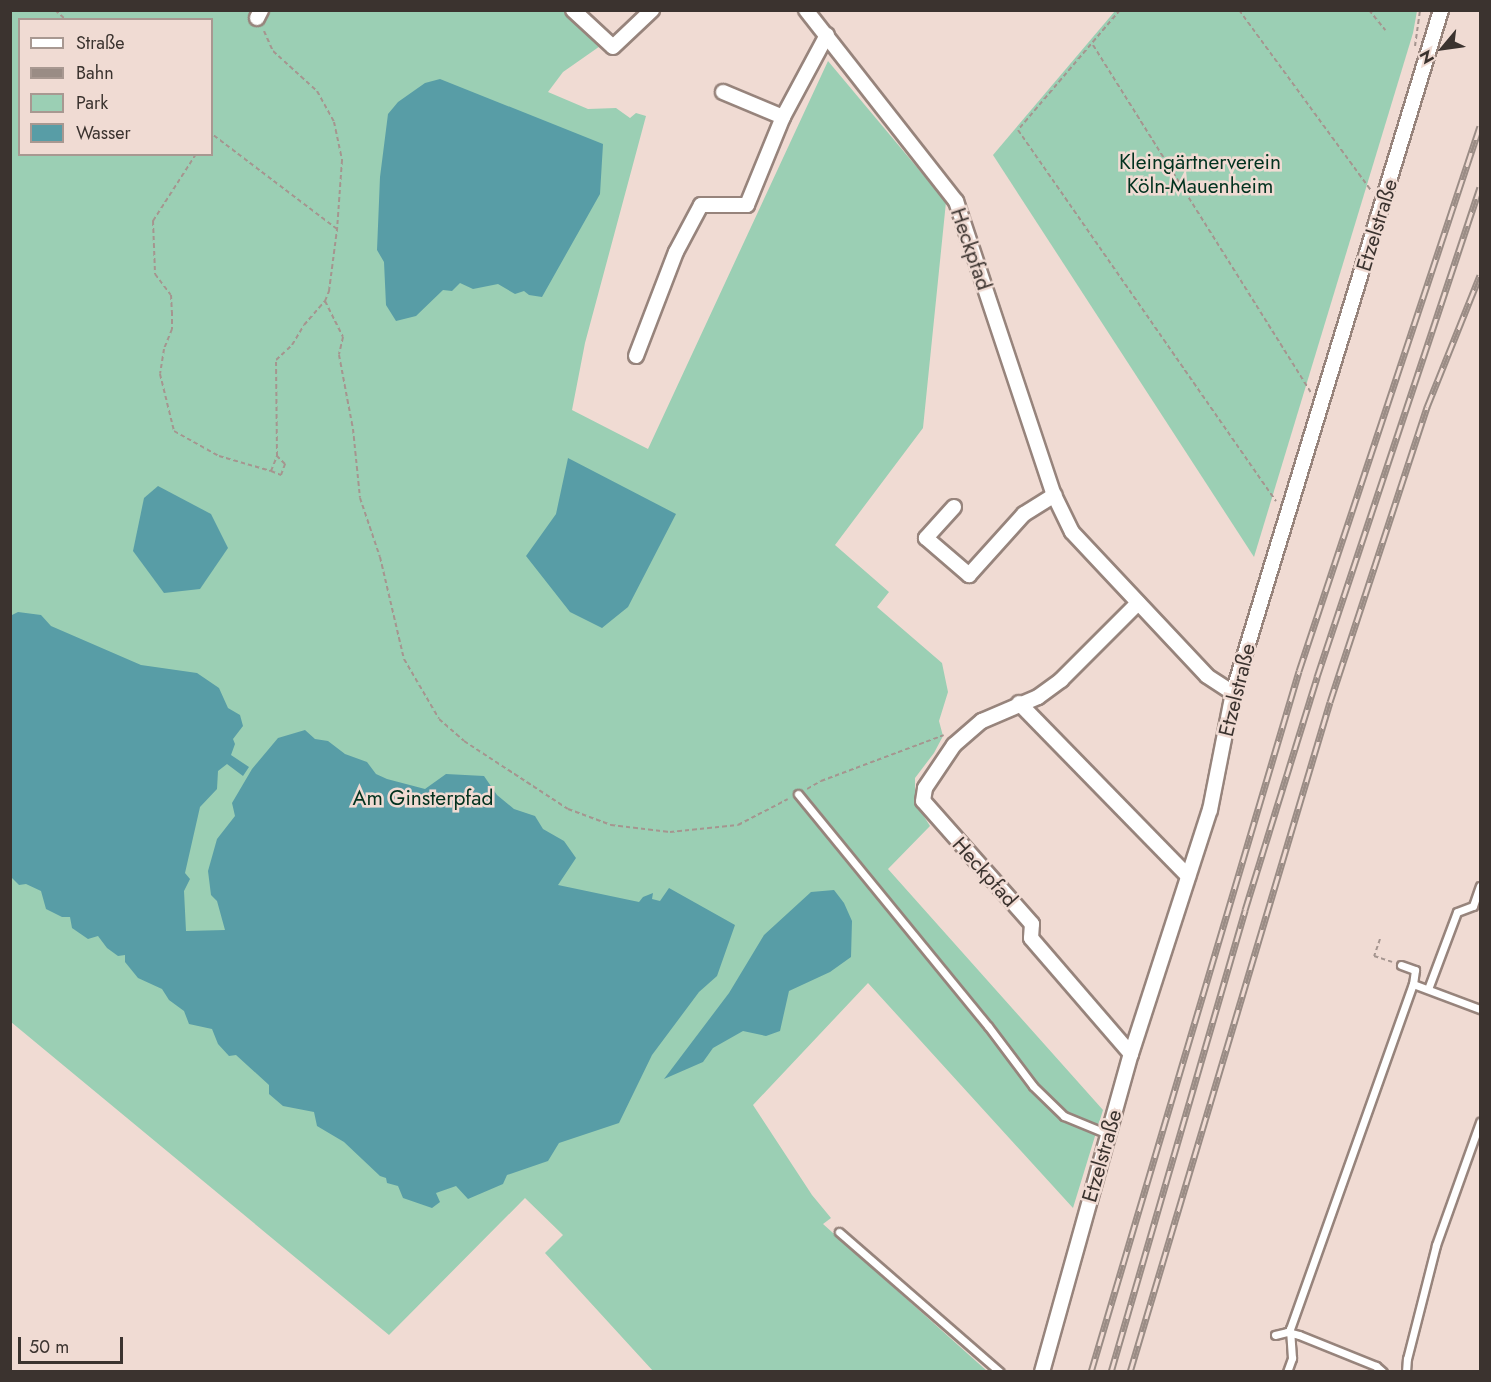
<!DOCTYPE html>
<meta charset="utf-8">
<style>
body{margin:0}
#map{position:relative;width:1491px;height:1382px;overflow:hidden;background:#f0dbd3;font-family:Jost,sans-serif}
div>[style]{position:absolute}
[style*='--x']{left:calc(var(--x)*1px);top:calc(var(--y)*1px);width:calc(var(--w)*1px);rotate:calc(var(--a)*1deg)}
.green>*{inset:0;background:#9bcfb4}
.water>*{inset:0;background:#589da6}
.path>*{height:2px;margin-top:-1px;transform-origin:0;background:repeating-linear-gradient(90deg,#a5958f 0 4.5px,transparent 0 7.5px)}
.roads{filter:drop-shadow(2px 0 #97847c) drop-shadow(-2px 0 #97847c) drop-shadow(0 2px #97847c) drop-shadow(0 -2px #97847c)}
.lane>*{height:7px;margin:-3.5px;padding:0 3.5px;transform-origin:3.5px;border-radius:3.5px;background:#fff}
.street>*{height:14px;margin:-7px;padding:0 7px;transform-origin:7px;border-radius:7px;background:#fff}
.rail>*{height:7px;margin-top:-3.5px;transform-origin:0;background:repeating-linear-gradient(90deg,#f0dbd3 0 14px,#9a8c85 0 28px);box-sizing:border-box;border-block:2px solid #9a8c85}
span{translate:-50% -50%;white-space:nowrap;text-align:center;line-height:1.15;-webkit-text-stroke:5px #f0dbd3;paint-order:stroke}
.park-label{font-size:21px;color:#02321f}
.street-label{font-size:21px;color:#3b332f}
.frame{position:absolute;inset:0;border:12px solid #3b332f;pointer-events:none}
.legend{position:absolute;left:18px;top:18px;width:195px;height:138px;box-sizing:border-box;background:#f0dbd3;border:2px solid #a89891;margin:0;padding:8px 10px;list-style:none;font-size:18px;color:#3b332f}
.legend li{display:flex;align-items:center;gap:12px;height:30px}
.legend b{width:30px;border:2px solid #a89891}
.north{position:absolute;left:1413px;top:18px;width:60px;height:60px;-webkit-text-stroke:4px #f0dbd3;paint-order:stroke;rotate:241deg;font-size:16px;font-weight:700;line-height:24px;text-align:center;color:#3b332f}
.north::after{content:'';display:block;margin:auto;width:21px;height:27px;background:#3b332f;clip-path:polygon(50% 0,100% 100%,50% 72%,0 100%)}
.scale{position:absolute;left:18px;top:1337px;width:105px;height:27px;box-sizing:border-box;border:3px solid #3b332f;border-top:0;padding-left:8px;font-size:18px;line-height:21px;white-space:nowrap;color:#3b332f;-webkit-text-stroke:4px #f0dbd3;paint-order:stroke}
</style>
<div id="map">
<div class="green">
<i style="clip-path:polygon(evenodd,11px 11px,571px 11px,603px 44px,563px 72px,548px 92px,588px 109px,616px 108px,630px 118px,636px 113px,646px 116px,585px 343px,572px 410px,648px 449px,828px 61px,946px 202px,923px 428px,835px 545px,889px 592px,877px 607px,942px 663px,948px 692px,939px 721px,943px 736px,934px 753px,915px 778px,915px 802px,930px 826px,888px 869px,1103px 1110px,1073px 1208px,868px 983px,753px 1105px,812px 1195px,831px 1218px,823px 1224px,987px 1371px,653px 1371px,545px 1253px,563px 1235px,525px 1198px,389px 1335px,11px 1022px,11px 11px,20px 20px,212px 20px,212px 154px,20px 154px,20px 20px)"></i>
<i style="clip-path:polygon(1115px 11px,1417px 11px,1413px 33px,1254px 557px,993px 155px)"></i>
</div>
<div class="water">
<i style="clip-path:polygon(440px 79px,603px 144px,600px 194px,542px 297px,529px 295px,524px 291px,515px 294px,498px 284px,473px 289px,460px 283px,452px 291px,443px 290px,416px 316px,396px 321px,386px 305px,384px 262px,377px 250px,380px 177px,388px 114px,398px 102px,425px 83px)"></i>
<i style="clip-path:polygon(568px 458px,676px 514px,628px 607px,602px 628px,570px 612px,526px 556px,556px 514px)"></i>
<i style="clip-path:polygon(158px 486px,211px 514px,228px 548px,200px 589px,164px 593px,133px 551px,144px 498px)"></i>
<i style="clip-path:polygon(18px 612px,41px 615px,51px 626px,141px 665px,197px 673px,219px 688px,228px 708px,240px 715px,243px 726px,233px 739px,235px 744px,231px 755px,249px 767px,243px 776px,227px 764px,218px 771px,217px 789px,200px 807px,185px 873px,190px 879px,184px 891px,186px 931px,225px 930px,217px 901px,211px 895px,208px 871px,217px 839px,235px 816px,232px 803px,252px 769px,278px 738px,305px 730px,315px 739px,328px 741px,345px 754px,367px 762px,376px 774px,387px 779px,425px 789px,446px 774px,484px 776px,497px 795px,514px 809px,535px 816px,543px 829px,564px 841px,576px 858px,558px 885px,639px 902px,643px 897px,653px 893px,652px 899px,660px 901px,669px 888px,735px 925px,717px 976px,699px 992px,652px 1055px,619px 1123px,559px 1143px,548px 1161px,507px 1175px,503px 1184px,468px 1199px,456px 1186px,436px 1193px,440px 1202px,432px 1208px,403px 1198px,398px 1186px,387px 1183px,386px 1178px,380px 1176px,344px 1142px,317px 1126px,314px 1112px,283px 1106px,269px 1094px,269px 1085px,236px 1055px,229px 1056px,218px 1044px,212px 1029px,189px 1024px,184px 1011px,169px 1000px,162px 989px,138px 978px,125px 962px,125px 955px,118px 956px,107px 948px,98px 936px,88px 939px,72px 928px,70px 917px,62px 917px,46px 909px,41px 891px,26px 884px,19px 885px,11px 877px,10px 616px)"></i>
<i style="clip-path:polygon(834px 890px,844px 903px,852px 921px,851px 957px,830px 972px,789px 991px,780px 1031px,766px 1036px,743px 1031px,713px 1048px,703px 1062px,664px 1079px,729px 993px,764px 935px,811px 892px)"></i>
</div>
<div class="path">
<i style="--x:55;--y:10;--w:15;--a:42"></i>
<i style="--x:1120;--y:10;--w:157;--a:130.4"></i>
<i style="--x:1018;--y:130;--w:452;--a:55.2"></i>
<i style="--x:1239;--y:10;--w:225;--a:53.8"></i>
<i style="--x:1369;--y:10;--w:26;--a:51"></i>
<i style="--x:264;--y:31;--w:22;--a:66"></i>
<i style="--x:273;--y:51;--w:59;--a:42.3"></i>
<i style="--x:317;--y:91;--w:35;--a:61"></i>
<i style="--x:334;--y:122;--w:39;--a:78"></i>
<i style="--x:342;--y:160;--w:69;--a:94.1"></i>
<i style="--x:1093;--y:45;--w:411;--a:57.9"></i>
<i style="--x:1415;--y:46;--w:36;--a:-82"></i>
<i style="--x:196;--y:154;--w:80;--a:122.7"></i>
<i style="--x:153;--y:221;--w:53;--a:87.8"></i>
<i style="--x:155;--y:274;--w:26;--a:53"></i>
<i style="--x:171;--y:295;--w:17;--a:87"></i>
<i style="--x:172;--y:312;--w:17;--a:90"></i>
<i style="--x:172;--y:329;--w:22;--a:112"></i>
<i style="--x:164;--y:349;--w:25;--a:99"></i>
<i style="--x:160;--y:374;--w:59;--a:76.2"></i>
<i style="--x:174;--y:431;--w:51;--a:29.1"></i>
<i style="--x:219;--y:456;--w:54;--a:16.1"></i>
<i style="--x:271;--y:471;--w:16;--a:-68"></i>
<i style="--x:277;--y:456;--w:96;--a:-90.6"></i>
<i style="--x:276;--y:360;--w:22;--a:-43"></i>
<i style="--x:292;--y:345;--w:23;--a:-59"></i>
<i style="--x:304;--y:325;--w:32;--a:-49"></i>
<i style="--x:325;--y:301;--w:11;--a:-68"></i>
<i style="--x:329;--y:291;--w:63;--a:-82.6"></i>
<i style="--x:337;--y:229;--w:157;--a:-142.8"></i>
<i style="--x:325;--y:301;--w:40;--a:63.4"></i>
<i style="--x:343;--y:337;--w:18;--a:103"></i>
<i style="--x:339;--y:355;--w:75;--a:79.3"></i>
<i style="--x:353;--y:429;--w:69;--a:84.2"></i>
<i style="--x:360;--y:498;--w:62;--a:71.3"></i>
<i style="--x:380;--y:557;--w:105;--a:76.8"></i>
<i style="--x:404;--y:659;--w:69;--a:59.7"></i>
<i style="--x:439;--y:719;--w:33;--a:41"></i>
<i style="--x:464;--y:741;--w:124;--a:33.2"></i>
<i style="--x:568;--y:809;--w:46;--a:20.4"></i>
<i style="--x:611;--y:825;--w:59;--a:6.8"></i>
<i style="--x:670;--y:832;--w:68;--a:-5.9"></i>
<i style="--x:738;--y:825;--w:56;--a:-27.5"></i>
<i style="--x:271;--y:471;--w:11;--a:22"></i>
<i style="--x:281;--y:475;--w:12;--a:-70"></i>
<i style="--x:285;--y:464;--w:11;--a:-135"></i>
<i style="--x:807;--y:789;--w:16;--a:-30"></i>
<i style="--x:821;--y:781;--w:131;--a:-20.5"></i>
<i style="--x:1380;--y:939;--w:18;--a:109"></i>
<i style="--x:1374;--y:956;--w:19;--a:18"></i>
</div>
<div class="roads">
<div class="lane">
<i style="--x:798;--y:794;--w:300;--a:50.7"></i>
<i style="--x:988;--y:1026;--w:75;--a:53.1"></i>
<i style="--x:1033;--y:1086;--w:43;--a:44.1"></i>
<i style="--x:1064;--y:1116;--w:48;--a:22.2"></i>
<i style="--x:1401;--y:965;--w:15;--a:20"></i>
<i style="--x:1415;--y:970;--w:14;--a:98"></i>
<i style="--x:1428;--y:989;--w:82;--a:-69.4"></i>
<i style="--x:1457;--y:912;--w:17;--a:-21"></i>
<i style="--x:1473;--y:906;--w:21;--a:-71"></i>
<i style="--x:839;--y:1232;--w:213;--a:41"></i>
<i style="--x:1275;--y:1335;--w:12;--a:-14"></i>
<i style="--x:1287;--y:1332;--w:12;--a:14"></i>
<i style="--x:1299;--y:1335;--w:83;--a:21.9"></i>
<i style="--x:1376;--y:1366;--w:9;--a:41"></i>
<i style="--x:1287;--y:1372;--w:15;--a:-70"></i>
<i style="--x:1292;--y:1358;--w:29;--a:-94"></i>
<i style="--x:1290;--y:1329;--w:366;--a:-70.4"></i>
<i style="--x:1413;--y:984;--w:72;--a:20.5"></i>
<i style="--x:1406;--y:1372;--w:13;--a:-86"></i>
<i style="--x:1407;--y:1359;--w:118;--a:-75.7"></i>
<i style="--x:1436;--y:1245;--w:131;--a:-70.3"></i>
</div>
<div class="street">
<i style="--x:573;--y:10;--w:54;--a:42.8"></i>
<i style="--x:613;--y:47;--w:54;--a:-43.5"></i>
<i style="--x:806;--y:10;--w:243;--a:51.9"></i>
<i style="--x:956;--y:201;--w:310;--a:71.6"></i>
<i style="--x:1054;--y:495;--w:41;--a:64.1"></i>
<i style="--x:1072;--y:532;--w:197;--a:46.8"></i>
<i style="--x:1207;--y:676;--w:31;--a:33"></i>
<i style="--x:257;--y:18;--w:9;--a:-63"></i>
<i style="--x:723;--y:92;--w:65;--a:22.6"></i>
<i style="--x:636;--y:356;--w:111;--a:-69"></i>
<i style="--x:676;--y:252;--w:53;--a:-62"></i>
<i style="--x:701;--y:205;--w:46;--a:0"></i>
<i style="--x:747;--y:205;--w:95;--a:-67.8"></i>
<i style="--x:783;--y:117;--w:93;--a:-61.8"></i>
<i style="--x:954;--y:507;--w:42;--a:132.1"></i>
<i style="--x:926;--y:538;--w:57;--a:40.7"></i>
<i style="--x:969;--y:575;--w:82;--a:-48"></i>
<i style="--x:1024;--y:514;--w:36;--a:-32"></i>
<i style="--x:1019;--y:703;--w:242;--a:45.7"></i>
<i style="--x:1131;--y:1054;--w:153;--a:-130.8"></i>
<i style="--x:1031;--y:938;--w:14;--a:-86"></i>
<i style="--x:1032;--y:924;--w:164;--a:-131.5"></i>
<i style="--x:923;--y:801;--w:13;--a:-81"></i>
<i style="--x:925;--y:788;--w:52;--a:-56"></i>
<i style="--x:954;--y:745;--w:37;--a:-41"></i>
<i style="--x:982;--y:721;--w:61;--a:-23.2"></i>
<i style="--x:1038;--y:697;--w:29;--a:-36"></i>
<i style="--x:1061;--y:680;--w:109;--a:-45"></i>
<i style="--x:1042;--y:1372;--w:330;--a:-74.4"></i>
<i style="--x:1131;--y:1054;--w:256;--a:-72.1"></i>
<i style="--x:1210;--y:810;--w:119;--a:-78.9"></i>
<i style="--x:1233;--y:693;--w:714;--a:-73.06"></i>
</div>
</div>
<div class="rail">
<i style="--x:1091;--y:1372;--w:731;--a:-73.47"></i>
<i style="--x:1299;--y:671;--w:574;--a:-71.63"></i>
<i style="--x:1111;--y:1372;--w:481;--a:-73.8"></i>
<i style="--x:1245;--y:910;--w:244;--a:-72.8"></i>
<i style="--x:1317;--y:677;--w:516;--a:-71.6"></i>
<i style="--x:1130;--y:1372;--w:699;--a:-73.38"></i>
<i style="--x:1330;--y:702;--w:311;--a:-71.8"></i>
<i style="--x:1427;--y:407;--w:142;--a:-68.1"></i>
</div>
<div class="park-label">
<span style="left:1200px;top:174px">Kleingärtnerverein<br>Köln-Mauenheim</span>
<span style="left:423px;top:798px">Am Ginsterpfad</span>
</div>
<div class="street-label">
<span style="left:1377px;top:225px;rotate:-73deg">Etzelstraße</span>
<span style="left:971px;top:249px;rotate:71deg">Heckpfad</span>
<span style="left:1237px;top:690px;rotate:-76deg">Etzelstraße</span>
<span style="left:985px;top:872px;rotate:48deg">Heckpfad</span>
<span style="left:1102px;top:1156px;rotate:-74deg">Etzelstraße</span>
</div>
<div class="frame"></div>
<ul class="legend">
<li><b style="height:8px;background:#fff"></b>Straße</li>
<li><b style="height:8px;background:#9a8c85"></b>Bahn</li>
<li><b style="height:16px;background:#9bcfb4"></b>Park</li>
<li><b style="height:16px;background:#589da6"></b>Wasser</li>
</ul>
<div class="north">N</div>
<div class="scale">50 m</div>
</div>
